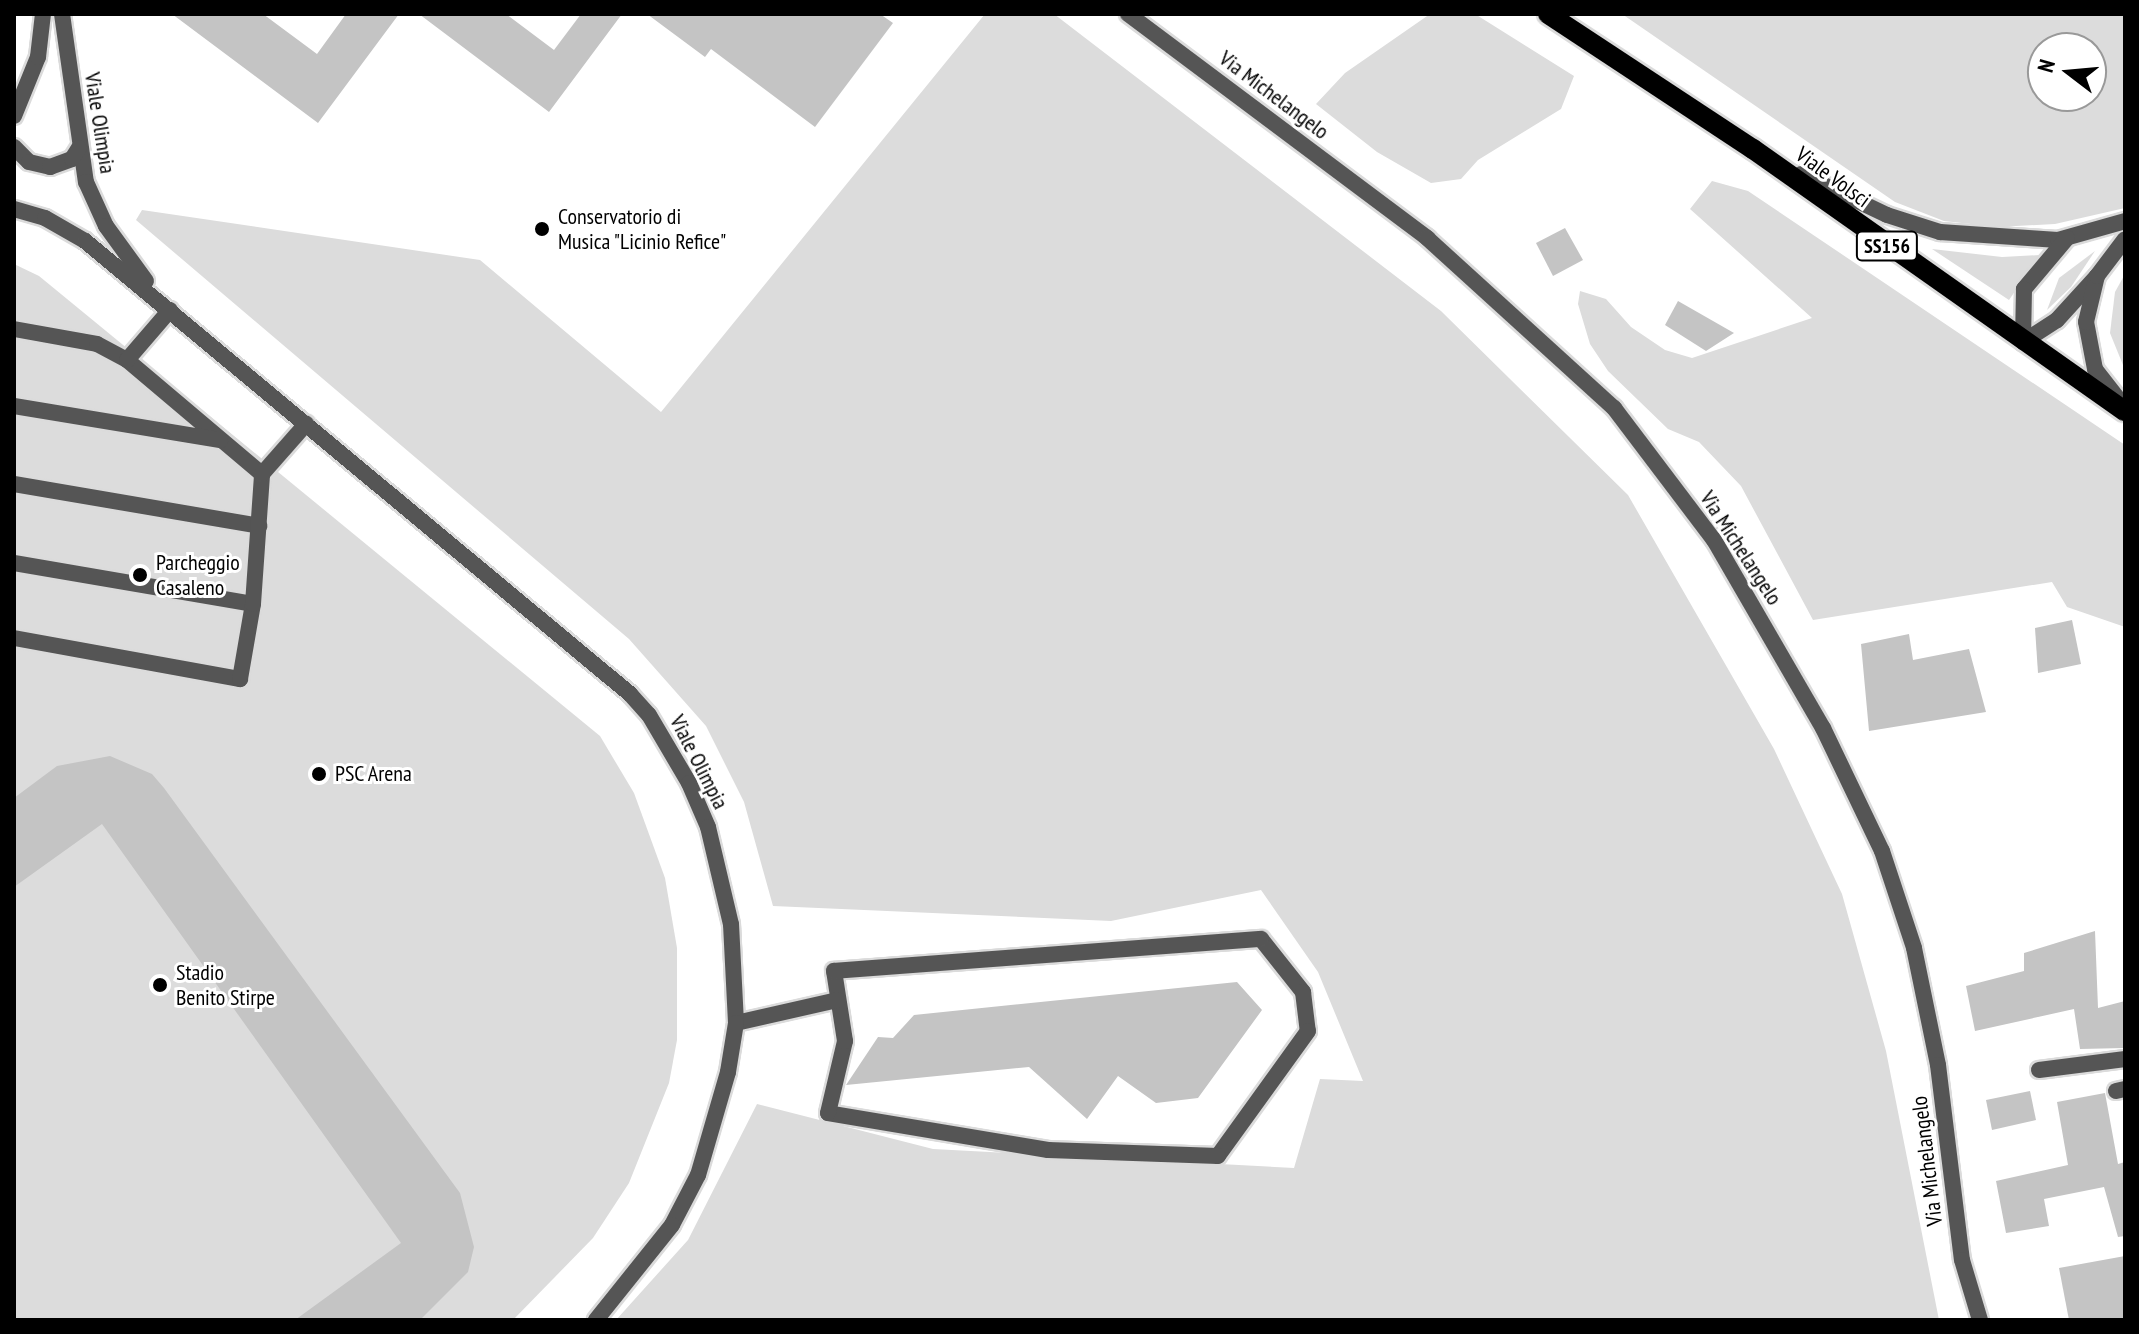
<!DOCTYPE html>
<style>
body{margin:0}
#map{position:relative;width:2139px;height:1334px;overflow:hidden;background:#fff;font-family:"PT Sans Narrow",sans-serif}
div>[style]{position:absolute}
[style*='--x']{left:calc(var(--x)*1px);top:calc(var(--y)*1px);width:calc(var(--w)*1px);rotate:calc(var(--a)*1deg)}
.green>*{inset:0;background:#dcdcdc}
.building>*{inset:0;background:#c4c4c4}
.roads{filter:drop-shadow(2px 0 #dbdbdb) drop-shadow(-2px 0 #dbdbdb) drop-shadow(0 2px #dbdbdb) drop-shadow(0 -2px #dbdbdb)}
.service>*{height:16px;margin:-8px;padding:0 8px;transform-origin:8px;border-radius:8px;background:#555}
.minor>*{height:16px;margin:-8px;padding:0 8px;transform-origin:8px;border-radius:8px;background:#555}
.primary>*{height:20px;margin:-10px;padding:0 10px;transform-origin:10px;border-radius:10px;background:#000}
.dots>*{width:22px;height:22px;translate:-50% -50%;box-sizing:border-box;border:4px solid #fff;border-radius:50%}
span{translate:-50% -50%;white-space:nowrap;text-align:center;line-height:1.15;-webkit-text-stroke:6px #fff;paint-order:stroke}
.shield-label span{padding:2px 6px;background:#fff;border:2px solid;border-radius:6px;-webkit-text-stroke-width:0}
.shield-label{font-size:20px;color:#000;font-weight:700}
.street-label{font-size:22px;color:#000}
.poi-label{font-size:22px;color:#000}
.left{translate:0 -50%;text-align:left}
.frame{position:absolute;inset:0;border:16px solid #000;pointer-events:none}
.north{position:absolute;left:2027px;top:32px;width:80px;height:80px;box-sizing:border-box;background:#fff;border:2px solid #999;border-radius:50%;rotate:286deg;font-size:22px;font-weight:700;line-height:32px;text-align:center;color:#000}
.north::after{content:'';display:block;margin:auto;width:28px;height:36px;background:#000;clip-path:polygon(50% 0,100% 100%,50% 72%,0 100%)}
</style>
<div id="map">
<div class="green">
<i style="clip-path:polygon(985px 14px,1054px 14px,1441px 311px,1628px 495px,1774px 749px,1842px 894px,1886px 1051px,1939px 1320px,616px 1320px,688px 1240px,757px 1104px,933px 1149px,1294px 1168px,1320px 1079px,1363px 1081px,1318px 972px,1261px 890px,1111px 921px,773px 906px,744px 802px,706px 726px,629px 639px,136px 220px,142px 210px,480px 260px,661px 412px)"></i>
<i style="clip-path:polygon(1430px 14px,1475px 14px,1574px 76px,1561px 109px,1478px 160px,1461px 179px,1431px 183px,1377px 152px,1316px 104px,1345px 73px)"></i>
<i style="clip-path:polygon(evenodd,1622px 14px,2125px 14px,2125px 208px,2055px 224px,1998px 227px,1944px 221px,1895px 202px,1622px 14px,2043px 48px,2091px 48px,2091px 96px,2043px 96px,2043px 48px)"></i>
<i style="clip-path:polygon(1712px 181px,1748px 191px,2125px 445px,2125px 627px,2067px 607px,2052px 582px,1813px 620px,1741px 486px,1699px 442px,1668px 429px,1608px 371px,1590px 344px,1578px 304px,1580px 291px,1606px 299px,1631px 327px,1665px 350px,1692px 358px,1812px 318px,1690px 209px)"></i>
<i style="clip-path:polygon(1932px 249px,2002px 257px,2040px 255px,2009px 300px)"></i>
<i style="clip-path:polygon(2095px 251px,2071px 287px,2047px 310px,2059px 278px)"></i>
<i style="clip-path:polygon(14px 264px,39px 276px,600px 736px,634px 793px,665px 878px,677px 948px,677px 1040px,669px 1083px,629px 1183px,593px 1238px,513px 1320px,14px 1320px)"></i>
<i style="clip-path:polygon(2125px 274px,2125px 370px,2110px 333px,2115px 292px)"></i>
</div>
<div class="building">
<i style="clip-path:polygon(172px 14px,263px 14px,317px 54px,346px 14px,399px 14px,318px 123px)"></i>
<i style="clip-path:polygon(419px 14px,506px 14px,554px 50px,581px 14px,622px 14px,549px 112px)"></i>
<i style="clip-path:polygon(647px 14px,880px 14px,893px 23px,815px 127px,711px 49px,705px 57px)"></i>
<i style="clip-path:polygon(1565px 228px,1583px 260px,1553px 276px,1536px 243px)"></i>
<i style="clip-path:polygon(1678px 301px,1734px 333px,1706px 351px,1665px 325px)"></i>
<i style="clip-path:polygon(2072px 620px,2081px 664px,2038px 673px,2035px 628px)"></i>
<i style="clip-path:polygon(1909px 634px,1913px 660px,1969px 649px,1986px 712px,1869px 731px,1861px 644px)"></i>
<i style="clip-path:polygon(110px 756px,152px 774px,164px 788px,460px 1193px,474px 1247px,468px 1272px,420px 1320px,295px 1320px,401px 1243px,102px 824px,14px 887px,14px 798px,57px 766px)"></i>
<i style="clip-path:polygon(2095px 931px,2098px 1008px,2125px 1001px,2125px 1048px,2080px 1049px,2074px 1009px,1975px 1031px,1966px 986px,2024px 971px,2024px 953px)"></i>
<i style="clip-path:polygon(1237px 982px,1262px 1010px,1198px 1098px,1156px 1103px,1118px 1076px,1087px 1119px,1029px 1067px,846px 1085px,878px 1037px,893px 1038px,914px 1015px)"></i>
<i style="clip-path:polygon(2030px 1091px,2036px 1120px,1992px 1130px,1986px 1100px)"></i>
<i style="clip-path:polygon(2105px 1093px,2118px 1164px,2125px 1162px,2125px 1236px,2118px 1237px,2104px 1187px,2044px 1199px,2049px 1226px,2006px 1233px,1996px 1181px,2068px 1165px,2057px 1102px)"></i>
<i style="clip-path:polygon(2125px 1256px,2125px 1320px,2069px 1320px,2059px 1268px)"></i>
</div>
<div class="roads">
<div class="service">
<i style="--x:14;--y:329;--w:84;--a:10.2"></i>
<i style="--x:97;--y:344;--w:34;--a:28"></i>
<i style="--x:127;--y:360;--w:177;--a:40.2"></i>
<i style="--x:127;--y:360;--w:66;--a:-49.3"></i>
<i style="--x:14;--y:406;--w:209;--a:9.4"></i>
<i style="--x:14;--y:484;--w:249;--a:9.7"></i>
<i style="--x:14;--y:563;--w:242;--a:9.7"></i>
<i style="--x:14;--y:638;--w:230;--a:10.3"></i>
<i style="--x:240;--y:679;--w:76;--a:-80.2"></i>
<i style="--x:253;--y:604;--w:130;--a:-86"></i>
<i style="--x:262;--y:474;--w:67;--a:-48.7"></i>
<i style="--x:1261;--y:939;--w:68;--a:51.6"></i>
<i style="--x:1303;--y:992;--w:39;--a:83"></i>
<i style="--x:1308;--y:1031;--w:154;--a:125.8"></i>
<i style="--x:1218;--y:1156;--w:170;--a:-178"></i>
<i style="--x:1048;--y:1150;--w:223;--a:-170.5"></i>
<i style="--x:828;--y:1113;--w:74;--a:-76.7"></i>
<i style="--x:845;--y:1041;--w:71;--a:-98.9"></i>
<i style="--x:834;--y:971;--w:428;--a:-4.3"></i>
<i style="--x:736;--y:1023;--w:104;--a:-12.8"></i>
<i style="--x:2039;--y:1070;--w:87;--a:-7.3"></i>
<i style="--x:2116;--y:1091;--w:9;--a:-13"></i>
</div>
<div class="minor">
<i style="--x:62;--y:14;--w:170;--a:81.9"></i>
<i style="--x:86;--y:182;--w:48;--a:65.6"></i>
<i style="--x:106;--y:226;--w:68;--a:54"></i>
<i style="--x:1128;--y:14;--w:374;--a:36.8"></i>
<i style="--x:1427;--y:238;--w:253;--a:42.3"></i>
<i style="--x:1614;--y:408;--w:166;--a:52.9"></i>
<i style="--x:1714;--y:540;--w:217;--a:59.9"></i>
<i style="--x:1823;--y:728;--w:136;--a:64.4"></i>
<i style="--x:1882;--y:851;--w:102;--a:71.7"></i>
<i style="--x:1914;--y:948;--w:119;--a:78.4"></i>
<i style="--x:1938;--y:1065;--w:196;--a:83"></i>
<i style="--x:1962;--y:1260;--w:63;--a:73.3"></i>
<i style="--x:14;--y:116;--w:64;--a:-67.9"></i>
<i style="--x:38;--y:57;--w:43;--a:-83.4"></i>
<i style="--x:14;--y:147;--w:21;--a:45"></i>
<i style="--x:29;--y:162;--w:22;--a:13"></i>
<i style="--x:50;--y:167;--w:23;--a:-20"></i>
<i style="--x:72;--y:159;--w:13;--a:-58"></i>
<i style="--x:1801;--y:174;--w:95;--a:25.5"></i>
<i style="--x:1887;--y:215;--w:56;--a:17.8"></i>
<i style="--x:1940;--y:232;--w:118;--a:3.9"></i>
<i style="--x:2058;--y:240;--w:70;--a:-15.8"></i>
<i style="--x:14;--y:209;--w:32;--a:16"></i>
<i style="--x:45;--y:218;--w:46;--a:29.9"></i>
<i style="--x:85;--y:241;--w:709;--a:39.73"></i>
<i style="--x:630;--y:694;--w:28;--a:48"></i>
<i style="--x:649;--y:715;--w:79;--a:59.5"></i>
<i style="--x:689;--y:783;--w:48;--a:66.6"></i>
<i style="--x:708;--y:827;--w:100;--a:76.7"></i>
<i style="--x:731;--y:924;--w:99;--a:87.1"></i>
<i style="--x:736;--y:1023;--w:50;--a:99.3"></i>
<i style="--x:728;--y:1072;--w:107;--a:106.2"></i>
<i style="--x:698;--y:1175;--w:56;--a:117.5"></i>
<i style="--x:672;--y:1225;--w:122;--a:128.7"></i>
<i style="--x:2067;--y:238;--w:67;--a:130.1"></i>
<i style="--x:2024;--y:289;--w:53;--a:91.1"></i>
<i style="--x:2023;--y:342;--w:40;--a:-32.9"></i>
<i style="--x:2057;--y:320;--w:59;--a:-47.7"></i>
<i style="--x:2119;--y:400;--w:39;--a:-128"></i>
<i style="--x:2095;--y:369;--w:48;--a:-100.8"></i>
<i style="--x:2086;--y:322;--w:47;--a:-76.6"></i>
<i style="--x:2097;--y:276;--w:46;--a:-52.9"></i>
</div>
<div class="primary">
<i style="--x:1548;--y:14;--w:245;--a:33.4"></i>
<i style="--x:1753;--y:149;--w:455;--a:35.2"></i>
</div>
</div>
<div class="dots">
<i style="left:542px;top:229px;background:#000"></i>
<i style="left:140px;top:575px;background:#000"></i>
<i style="left:319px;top:774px;background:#000"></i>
<i style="left:160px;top:985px;background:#000"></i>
</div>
<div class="shield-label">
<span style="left:1887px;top:246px">SS156</span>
</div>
<div class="street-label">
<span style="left:1274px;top:95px;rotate:37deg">Via Michelangelo</span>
<span style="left:100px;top:123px;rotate:81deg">Viale Olimpia</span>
<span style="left:1833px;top:177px;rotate:36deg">Viale Volsci</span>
<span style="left:1741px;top:548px;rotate:57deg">Via Michelangelo</span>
<span style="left:699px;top:762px;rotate:63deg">Viale Olimpia</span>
<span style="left:1927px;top:1161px;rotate:-97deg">Via Michelangelo</span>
</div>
<div class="poi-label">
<span class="left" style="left:558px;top:229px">Conservatorio di<br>Musica "Licinio Refice"</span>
<span class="left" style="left:156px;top:575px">Parcheggio<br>Casaleno</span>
<span class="left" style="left:335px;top:774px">PSC Arena</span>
<span class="left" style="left:176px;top:985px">Stadio<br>Benito Stirpe</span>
</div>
<div class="frame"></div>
<div class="north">N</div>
</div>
